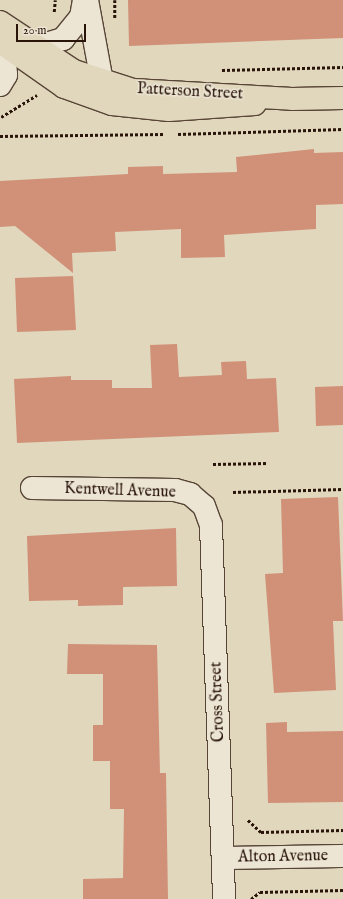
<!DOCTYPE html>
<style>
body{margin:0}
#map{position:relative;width:343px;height:899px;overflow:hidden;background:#e1d7bd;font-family:"IM FELL English",serif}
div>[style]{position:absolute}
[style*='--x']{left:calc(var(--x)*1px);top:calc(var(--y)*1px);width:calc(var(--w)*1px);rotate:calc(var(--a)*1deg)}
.building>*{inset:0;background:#d09178}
.path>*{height:2.5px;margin-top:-1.25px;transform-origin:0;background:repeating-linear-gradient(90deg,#291409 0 3px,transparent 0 5px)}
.roads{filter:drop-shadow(1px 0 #574536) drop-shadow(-1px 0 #574536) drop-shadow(0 1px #574536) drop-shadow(0 -1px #574536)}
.street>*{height:22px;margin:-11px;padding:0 11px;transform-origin:11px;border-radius:11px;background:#ece5d4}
.secondary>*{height:22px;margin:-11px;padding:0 11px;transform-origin:11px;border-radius:11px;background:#ece5d4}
.primary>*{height:22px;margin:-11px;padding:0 11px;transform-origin:11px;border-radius:11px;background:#e1d7bd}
span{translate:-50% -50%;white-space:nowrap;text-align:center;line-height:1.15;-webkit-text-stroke:3px #ece5d4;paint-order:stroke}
.street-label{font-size:16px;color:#291409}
.scale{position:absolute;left:16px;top:24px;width:70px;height:18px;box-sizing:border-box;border:2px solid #291409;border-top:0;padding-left:5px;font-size:12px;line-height:14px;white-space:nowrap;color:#291409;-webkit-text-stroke:3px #ece5d4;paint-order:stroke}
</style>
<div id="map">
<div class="building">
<i style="clip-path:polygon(128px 0,343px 0,343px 38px,129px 46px)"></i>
<i style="clip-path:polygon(314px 149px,314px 153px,343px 152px,343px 204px,316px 205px,316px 229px,224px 235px,225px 257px,181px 258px,181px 229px,115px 232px,116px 251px,72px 253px,73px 273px,15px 226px,0 227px,0 181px,128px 174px,128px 167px,163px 166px,163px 174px,237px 172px,236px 157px)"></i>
<i style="clip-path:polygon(73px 276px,76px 330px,17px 332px,15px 278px)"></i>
<i style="clip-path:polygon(177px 344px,179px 377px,222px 375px,221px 362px,246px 361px,247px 379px,276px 378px,279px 432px,17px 443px,14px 379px,71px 376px,71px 380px,112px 380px,112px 388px,152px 388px,150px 345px)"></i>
<i style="clip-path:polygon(343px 386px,343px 425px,316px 426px,315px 387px)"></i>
<i style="clip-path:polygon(338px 497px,343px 621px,333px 621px,336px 690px,274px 693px,265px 574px,283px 573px,281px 499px)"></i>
<i style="clip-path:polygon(176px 528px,177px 586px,123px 587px,123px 605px,78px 606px,78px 600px,29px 601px,27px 536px)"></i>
<i style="clip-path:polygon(68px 644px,157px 645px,160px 773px,166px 773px,168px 899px,83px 899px,83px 879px,123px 878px,124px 809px,110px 809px,110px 761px,93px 761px,93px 725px,103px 725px,103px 674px,67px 674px)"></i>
<i style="clip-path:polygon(287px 722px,287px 732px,343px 731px,343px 802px,268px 803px,266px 723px)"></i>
</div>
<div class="path">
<i style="--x:115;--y:0;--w:19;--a:90"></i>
<i style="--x:54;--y:12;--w:12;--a:-85"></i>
<i style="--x:222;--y:70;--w:121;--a:-1.4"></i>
<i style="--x:1;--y:117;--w:42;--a:-31.4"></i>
<i style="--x:178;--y:134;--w:165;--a:-1.7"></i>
<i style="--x:0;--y:136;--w:165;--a:-0.7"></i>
<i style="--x:213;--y:464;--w:55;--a:-1"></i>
<i style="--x:233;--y:492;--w:110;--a:-1.6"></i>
<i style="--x:248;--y:820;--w:18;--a:43"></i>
<i style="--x:261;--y:832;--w:82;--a:-1.4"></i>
<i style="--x:251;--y:899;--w:11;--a:-38"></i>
<i style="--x:260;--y:892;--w:83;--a:-1.4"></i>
</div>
<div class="roads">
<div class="street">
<i style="--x:87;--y:0;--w:83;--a:79.6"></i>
<i style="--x:27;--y:42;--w:22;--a:3"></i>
<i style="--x:49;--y:43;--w:15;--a:-16"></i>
<i style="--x:63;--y:39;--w:28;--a:-51"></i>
<i style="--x:81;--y:17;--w:17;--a:-80"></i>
<i style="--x:32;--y:488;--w:143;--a:0.8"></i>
<i style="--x:175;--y:490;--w:16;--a:15"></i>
<i style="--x:190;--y:494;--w:18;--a:41"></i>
<i style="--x:204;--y:506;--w:20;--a:70"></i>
<i style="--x:211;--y:525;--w:374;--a:88"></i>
<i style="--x:223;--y:858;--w:120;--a:-1"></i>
</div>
<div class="secondary">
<i style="--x:0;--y:85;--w:12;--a:-59"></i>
<i style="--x:6;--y:75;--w:30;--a:-94"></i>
</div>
<div class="primary">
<i style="--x:0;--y:22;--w:89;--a:33.5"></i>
<i style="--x:74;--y:71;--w:62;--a:17.9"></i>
<i style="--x:133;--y:90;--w:159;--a:3.2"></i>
<i style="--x:292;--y:99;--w:51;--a:-1.1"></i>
<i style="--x:0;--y:42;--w:78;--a:35.1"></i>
<i style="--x:64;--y:87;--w:51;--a:19.5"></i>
<i style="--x:112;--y:104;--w:57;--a:6"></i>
<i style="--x:169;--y:110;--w:86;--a:-4"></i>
</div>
</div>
<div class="street-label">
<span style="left:190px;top:92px;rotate:3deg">Patterson Street</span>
<span style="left:120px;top:491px;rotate:2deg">Kentwell Avenue</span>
<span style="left:218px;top:702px;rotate:-92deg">Cross Street</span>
<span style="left:283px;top:857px;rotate:-1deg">Alton Avenue</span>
</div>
<div class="scale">20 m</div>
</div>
